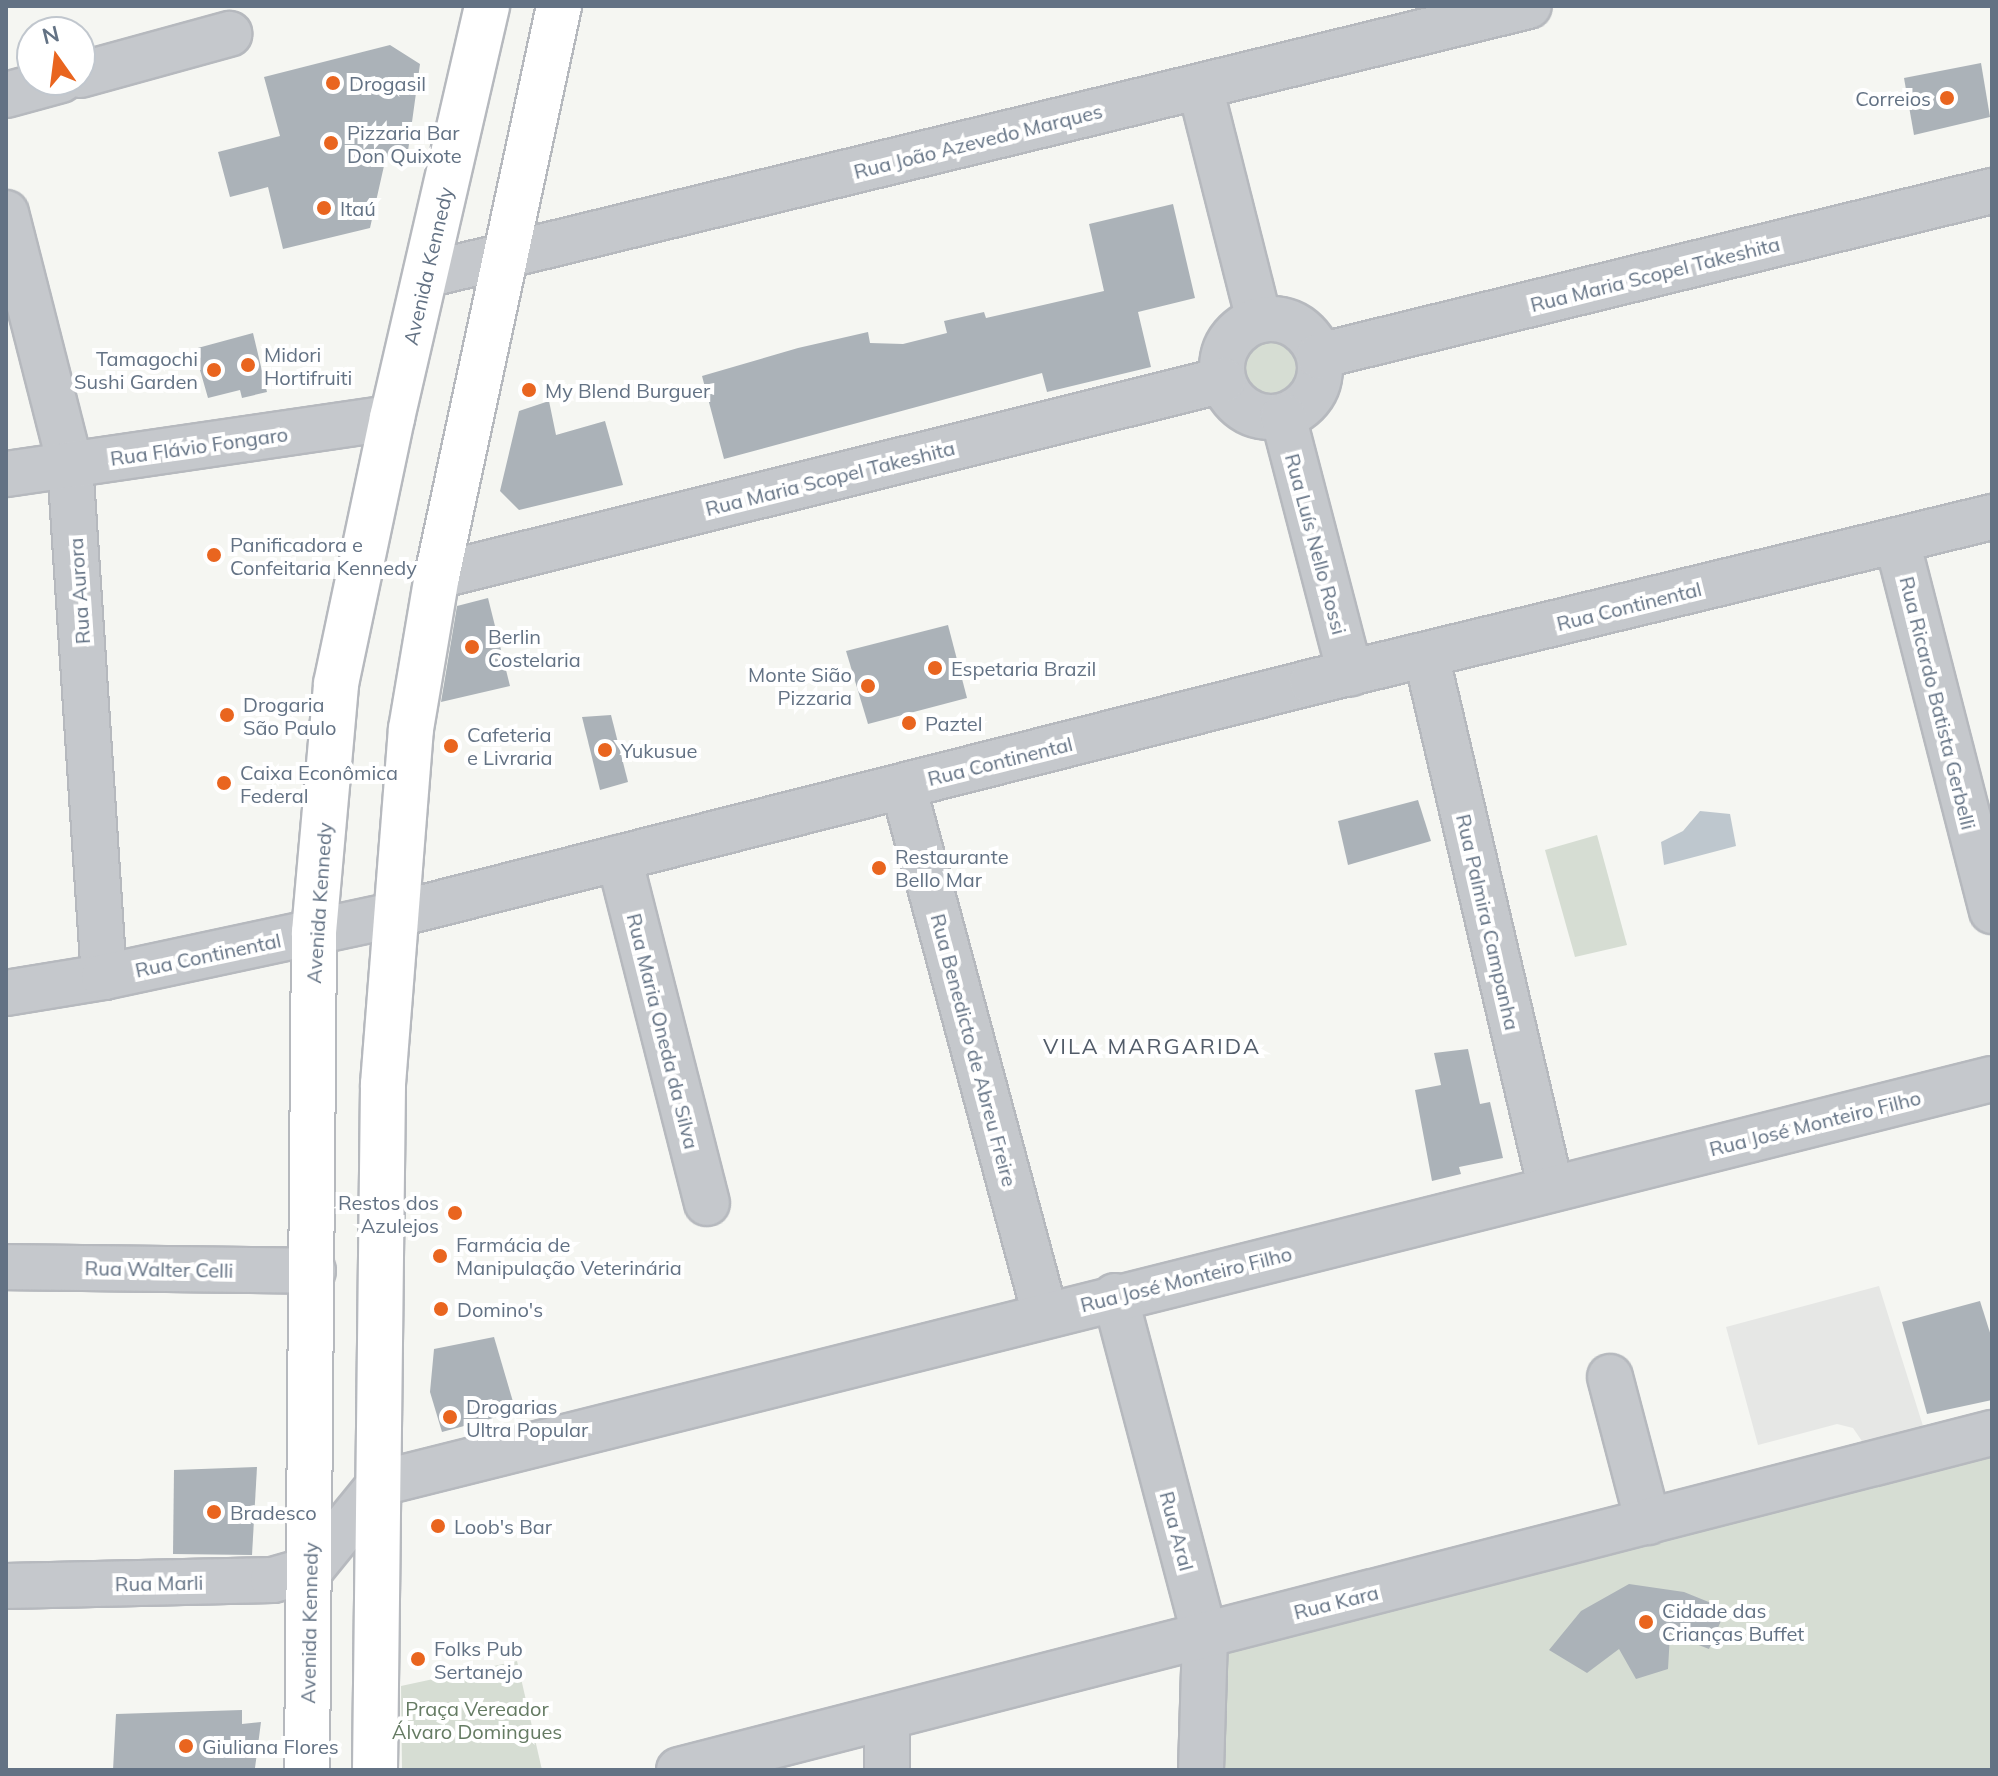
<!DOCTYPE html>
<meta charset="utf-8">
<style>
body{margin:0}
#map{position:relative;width:1998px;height:1776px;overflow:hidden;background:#f5f6f2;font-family:Mulish,sans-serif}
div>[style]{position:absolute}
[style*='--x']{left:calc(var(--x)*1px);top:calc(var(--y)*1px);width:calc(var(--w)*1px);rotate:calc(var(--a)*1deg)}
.built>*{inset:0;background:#e6e7e5}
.green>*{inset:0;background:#d6ddd3}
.round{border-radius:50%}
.water>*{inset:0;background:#bec7ce}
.building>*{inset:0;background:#abb2b8}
.roads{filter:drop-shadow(2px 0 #b6b9be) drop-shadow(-2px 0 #b6b9be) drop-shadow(0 2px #b6b9be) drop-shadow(0 -2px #b6b9be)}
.minor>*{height:44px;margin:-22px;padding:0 22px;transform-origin:22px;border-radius:22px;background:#c5c8cc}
.minor>.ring{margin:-22px;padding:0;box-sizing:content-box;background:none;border:44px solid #c5c8cc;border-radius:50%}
.major>*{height:44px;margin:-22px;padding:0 22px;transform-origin:22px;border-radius:22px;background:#fff}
.dots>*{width:22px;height:22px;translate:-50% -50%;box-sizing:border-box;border:4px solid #fff;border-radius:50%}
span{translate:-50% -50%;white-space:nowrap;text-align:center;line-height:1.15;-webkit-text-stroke:8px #fff;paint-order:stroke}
.poi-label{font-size:20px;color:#637284}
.left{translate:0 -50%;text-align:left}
.right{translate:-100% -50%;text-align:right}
.street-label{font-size:20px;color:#637284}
.park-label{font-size:20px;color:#657b63}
.neighbourhood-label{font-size:22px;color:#525c69;letter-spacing:2px}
.frame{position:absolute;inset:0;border:8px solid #637284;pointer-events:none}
.north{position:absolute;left:16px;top:16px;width:80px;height:80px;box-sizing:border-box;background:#fff;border:2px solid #c1c7ce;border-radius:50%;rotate:346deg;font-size:22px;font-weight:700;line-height:32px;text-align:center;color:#637284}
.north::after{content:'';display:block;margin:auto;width:28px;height:36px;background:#e9651f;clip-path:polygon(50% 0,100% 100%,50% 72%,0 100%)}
</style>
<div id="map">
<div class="built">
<i style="clip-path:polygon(1879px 1286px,1923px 1426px,1864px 1444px,1853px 1428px,1837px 1424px,1758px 1445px,1726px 1327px)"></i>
</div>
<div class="green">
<i class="round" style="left:1234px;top:332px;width:74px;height:74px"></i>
<i style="clip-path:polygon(1597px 835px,1627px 945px,1575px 957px,1545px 850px)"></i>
<i style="clip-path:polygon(1992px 1456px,1992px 1770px,1220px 1770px,1222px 1649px)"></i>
<i style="clip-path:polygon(517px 1661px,542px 1770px,402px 1770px,401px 1686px)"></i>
</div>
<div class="water">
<i style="clip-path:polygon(1700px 811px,1730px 814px,1736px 846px,1664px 865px,1661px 842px,1683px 831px)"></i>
</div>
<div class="building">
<i style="clip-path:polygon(390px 45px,420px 64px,408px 151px,386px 157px,370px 228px,283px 249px,268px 187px,230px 197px,218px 152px,280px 136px,264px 77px)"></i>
<i style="clip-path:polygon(1981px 63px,1990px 117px,1914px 135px,1904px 78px)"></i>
<i style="clip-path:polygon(1173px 204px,1195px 298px,1138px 312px,1151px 367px,1047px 392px,1042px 373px,724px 459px,702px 376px,798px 348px,868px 332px,870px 343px,903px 344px,947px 333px,944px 321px,984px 312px,986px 318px,1104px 291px,1089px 224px)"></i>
<i style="clip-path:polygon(253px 333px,267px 392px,242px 398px,240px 390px,208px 398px,194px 349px)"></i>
<i style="clip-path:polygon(549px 401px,556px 435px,605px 421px,623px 485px,519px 510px,500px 491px,519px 411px)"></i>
<i style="clip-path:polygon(488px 598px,510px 686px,441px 702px,457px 606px)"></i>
<i style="clip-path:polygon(948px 625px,967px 698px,868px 724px,846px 651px)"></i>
<i style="clip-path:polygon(611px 715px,628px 782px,600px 790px,582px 717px)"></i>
<i style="clip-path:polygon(1418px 800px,1431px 841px,1348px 865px,1338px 821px)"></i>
<i style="clip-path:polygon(1468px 1049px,1480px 1104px,1490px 1102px,1503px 1158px,1459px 1167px,1461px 1174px,1432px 1181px,1415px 1090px,1441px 1085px,1434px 1053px)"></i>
<i style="clip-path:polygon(1980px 1301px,1992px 1339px,1992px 1400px,1927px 1414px,1902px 1322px)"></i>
<i style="clip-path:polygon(494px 1337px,516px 1412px,442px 1432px,430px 1392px,434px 1349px)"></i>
<i style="clip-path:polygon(257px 1467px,252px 1555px,173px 1554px,174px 1470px)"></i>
<i style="clip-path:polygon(1629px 1584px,1684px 1592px,1726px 1609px,1709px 1649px,1670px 1634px,1668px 1669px,1636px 1679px,1619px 1649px,1587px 1673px,1549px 1650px,1581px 1611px)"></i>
<i style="clip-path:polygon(242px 1710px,242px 1724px,261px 1722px,255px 1768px,113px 1770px,116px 1714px)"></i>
</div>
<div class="roads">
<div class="minor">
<i style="--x:80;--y:75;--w:155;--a:-15.4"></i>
<i style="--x:1200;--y:87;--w:241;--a:75.8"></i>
<i style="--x:6;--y:95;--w:57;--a:-15.3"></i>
<i style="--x:6;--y:213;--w:259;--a:75.7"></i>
<i style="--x:70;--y:464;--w:514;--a:86.21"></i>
<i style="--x:426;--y:275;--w:1135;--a:-13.71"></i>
<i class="ring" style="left:1222px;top:319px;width:54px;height:54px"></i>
<i style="--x:1319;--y:356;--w:693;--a:-13.78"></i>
<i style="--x:1283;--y:416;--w:266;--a:75.4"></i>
<i style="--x:6;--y:474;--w:390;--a:-8.3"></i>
<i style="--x:1897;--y:541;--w:382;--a:75.6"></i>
<i style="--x:437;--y:576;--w:810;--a:-14"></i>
<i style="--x:1426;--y:655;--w:548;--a:76.83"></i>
<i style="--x:903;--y:786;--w:547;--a:74.95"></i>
<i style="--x:619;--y:858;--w:356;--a:75.7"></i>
<i style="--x:6;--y:993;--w:99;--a:-9.3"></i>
<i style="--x:104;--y:977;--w:297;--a:-12.1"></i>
<i style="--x:394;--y:915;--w:947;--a:-14.24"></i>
<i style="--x:1312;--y:682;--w:700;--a:-13.64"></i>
<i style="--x:6;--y:1267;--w:307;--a:0.7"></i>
<i style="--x:1115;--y:1296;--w:352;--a:75.2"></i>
<i style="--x:1205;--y:1636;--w:134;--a:91.7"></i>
<i style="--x:1610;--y:1377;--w:150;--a:75.3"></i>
<i style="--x:6;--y:1586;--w:267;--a:-1.3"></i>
<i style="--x:273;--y:1580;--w:40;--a:-16"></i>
<i style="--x:311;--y:1569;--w:111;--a:-50.9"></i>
<i style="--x:381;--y:1483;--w:1661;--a:-14.08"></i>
<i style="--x:679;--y:1770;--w:1356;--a:-14.4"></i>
<i style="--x:887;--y:1770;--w:52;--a:-90"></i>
</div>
<div class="major">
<i style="--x:307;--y:1770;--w:838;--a:-89.52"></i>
<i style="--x:314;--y:932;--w:249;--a:-84.9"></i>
<i style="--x:336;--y:684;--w:272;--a:-78.1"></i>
<i style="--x:392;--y:418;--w:423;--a:-77"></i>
<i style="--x:375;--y:1770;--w:686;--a:-89.33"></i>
<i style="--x:383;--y:1084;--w:356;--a:-85.5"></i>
<i style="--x:411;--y:729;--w:155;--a:-80.4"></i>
<i style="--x:437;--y:576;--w:583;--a:-77.92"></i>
</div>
</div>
<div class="dots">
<i style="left:333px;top:83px;background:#e9651f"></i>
<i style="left:1947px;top:98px;background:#e9651f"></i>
<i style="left:331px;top:143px;background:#e9651f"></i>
<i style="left:324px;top:208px;background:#e9651f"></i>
<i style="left:248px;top:365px;background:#e9651f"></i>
<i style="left:214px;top:370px;background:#e9651f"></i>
<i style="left:529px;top:390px;background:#e9651f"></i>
<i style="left:214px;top:555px;background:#e9651f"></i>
<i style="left:472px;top:647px;background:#e9651f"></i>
<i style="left:935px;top:668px;background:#e9651f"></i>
<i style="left:868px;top:686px;background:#e9651f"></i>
<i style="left:227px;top:715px;background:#e9651f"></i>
<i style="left:909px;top:723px;background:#e9651f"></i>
<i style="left:451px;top:746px;background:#e9651f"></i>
<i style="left:605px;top:750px;background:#e9651f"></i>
<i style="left:224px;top:783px;background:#e9651f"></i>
<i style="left:879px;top:868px;background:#e9651f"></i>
<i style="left:455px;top:1213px;background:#e9651f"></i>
<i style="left:440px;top:1256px;background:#e9651f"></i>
<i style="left:441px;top:1309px;background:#e9651f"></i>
<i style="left:450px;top:1417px;background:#e9651f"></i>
<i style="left:214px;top:1512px;background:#e9651f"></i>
<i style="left:438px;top:1526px;background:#e9651f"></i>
<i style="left:1646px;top:1622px;background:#e9651f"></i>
<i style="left:418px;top:1659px;background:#e9651f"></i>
<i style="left:186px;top:1746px;background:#e9651f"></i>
</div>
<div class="poi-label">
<span class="left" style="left:349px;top:83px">Drogasil</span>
<span class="right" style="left:1931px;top:98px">Correios</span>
<span class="left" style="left:347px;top:144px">Pizzaria Bar<br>Don Quixote</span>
<span class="left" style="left:340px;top:208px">Itaú</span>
<span class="left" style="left:264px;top:366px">Midori<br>Hortifruiti</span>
<span class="right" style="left:198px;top:370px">Tamagochi<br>Sushi Garden</span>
<span class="left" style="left:545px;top:390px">My Blend Burguer</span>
<span class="left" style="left:230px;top:556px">Panificadora e<br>Confeitaria Kennedy</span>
<span class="left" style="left:488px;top:648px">Berlin<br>Costelaria</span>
<span class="left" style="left:951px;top:668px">Espetaria Brazil</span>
<span class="right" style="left:852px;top:686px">Monte Sião<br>Pizzaria</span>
<span class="left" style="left:243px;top:716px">Drogaria<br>São Paulo</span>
<span class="left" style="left:925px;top:723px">Paztel</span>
<span class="left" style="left:467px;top:746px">Cafeteria<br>e Livraria</span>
<span class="left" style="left:621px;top:750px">Yukusue</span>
<span class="left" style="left:240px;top:784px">Caixa Econômica<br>Federal</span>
<span class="left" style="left:895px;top:868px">Restaurante<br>Bello Mar</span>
<span class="right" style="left:439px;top:1214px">Restos dos<br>Azulejos</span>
<span class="left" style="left:456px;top:1256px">Farmácia de<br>Manipulação Veterinária</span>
<span class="left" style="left:457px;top:1309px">Domino's</span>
<span class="left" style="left:466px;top:1418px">Drogarias<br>Ultra Popular</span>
<span class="left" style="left:230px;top:1512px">Bradesco</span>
<span class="left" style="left:454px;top:1526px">Loob's Bar</span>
<span class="left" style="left:1662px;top:1622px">Cidade das<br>Crianças Buffet</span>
<span class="left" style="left:434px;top:1660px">Folks Pub<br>Sertanejo</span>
<span class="left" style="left:202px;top:1746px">Giuliana Flores</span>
</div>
<div class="street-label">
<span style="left:978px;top:141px;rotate:-14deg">Rua João Azevedo Marques</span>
<span style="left:428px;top:266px;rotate:-77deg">Avenida Kennedy</span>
<span style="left:1655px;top:274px;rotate:-14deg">Rua Maria Scopel Takeshita</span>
<span style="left:199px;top:446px;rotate:-8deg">Rua Flávio Fongaro</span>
<span style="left:830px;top:478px;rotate:-14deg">Rua Maria Scopel Takeshita</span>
<span style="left:1316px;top:544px;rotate:75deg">Rua Luís Nello Rossi</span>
<span style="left:79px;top:591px;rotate:-94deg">Rua Aurora</span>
<span style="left:1629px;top:606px;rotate:-14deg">Rua Continental</span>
<span style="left:1938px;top:703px;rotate:76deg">Rua Ricardo Batista Gerbelli</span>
<span style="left:1000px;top:761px;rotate:-14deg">Rua Continental</span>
<span style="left:319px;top:903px;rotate:-86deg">Avenida Kennedy</span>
<span style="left:1488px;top:922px;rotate:77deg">Rua Palmira Campanha</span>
<span style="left:208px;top:955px;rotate:-12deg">Rua Continental</span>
<span style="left:663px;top:1031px;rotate:76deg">Rua Maria Oneda da Silva</span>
<span style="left:974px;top:1050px;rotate:75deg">Rua Benedicto de Abreu Freire</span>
<span style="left:1815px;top:1123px;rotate:-14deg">Rua José Monteiro Filho</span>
<span style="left:159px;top:1269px;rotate:1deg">Rua Walter Celli</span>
<span style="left:1186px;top:1279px;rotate:-14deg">Rua José Monteiro Filho</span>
<span style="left:1177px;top:1531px;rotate:75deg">Rua Aral</span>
<span style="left:159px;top:1583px;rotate:-1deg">Rua Marli</span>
<span style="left:1336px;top:1602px;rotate:-14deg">Rua Kara</span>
<span style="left:309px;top:1623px;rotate:-89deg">Avenida Kennedy</span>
</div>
<div class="park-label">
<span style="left:477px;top:1720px">Praça Vereador<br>Álvaro Domingues</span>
</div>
<div class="neighbourhood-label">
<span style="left:1152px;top:1047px">VILA MARGARIDA</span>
</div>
<div class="frame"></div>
<div class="north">N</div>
</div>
